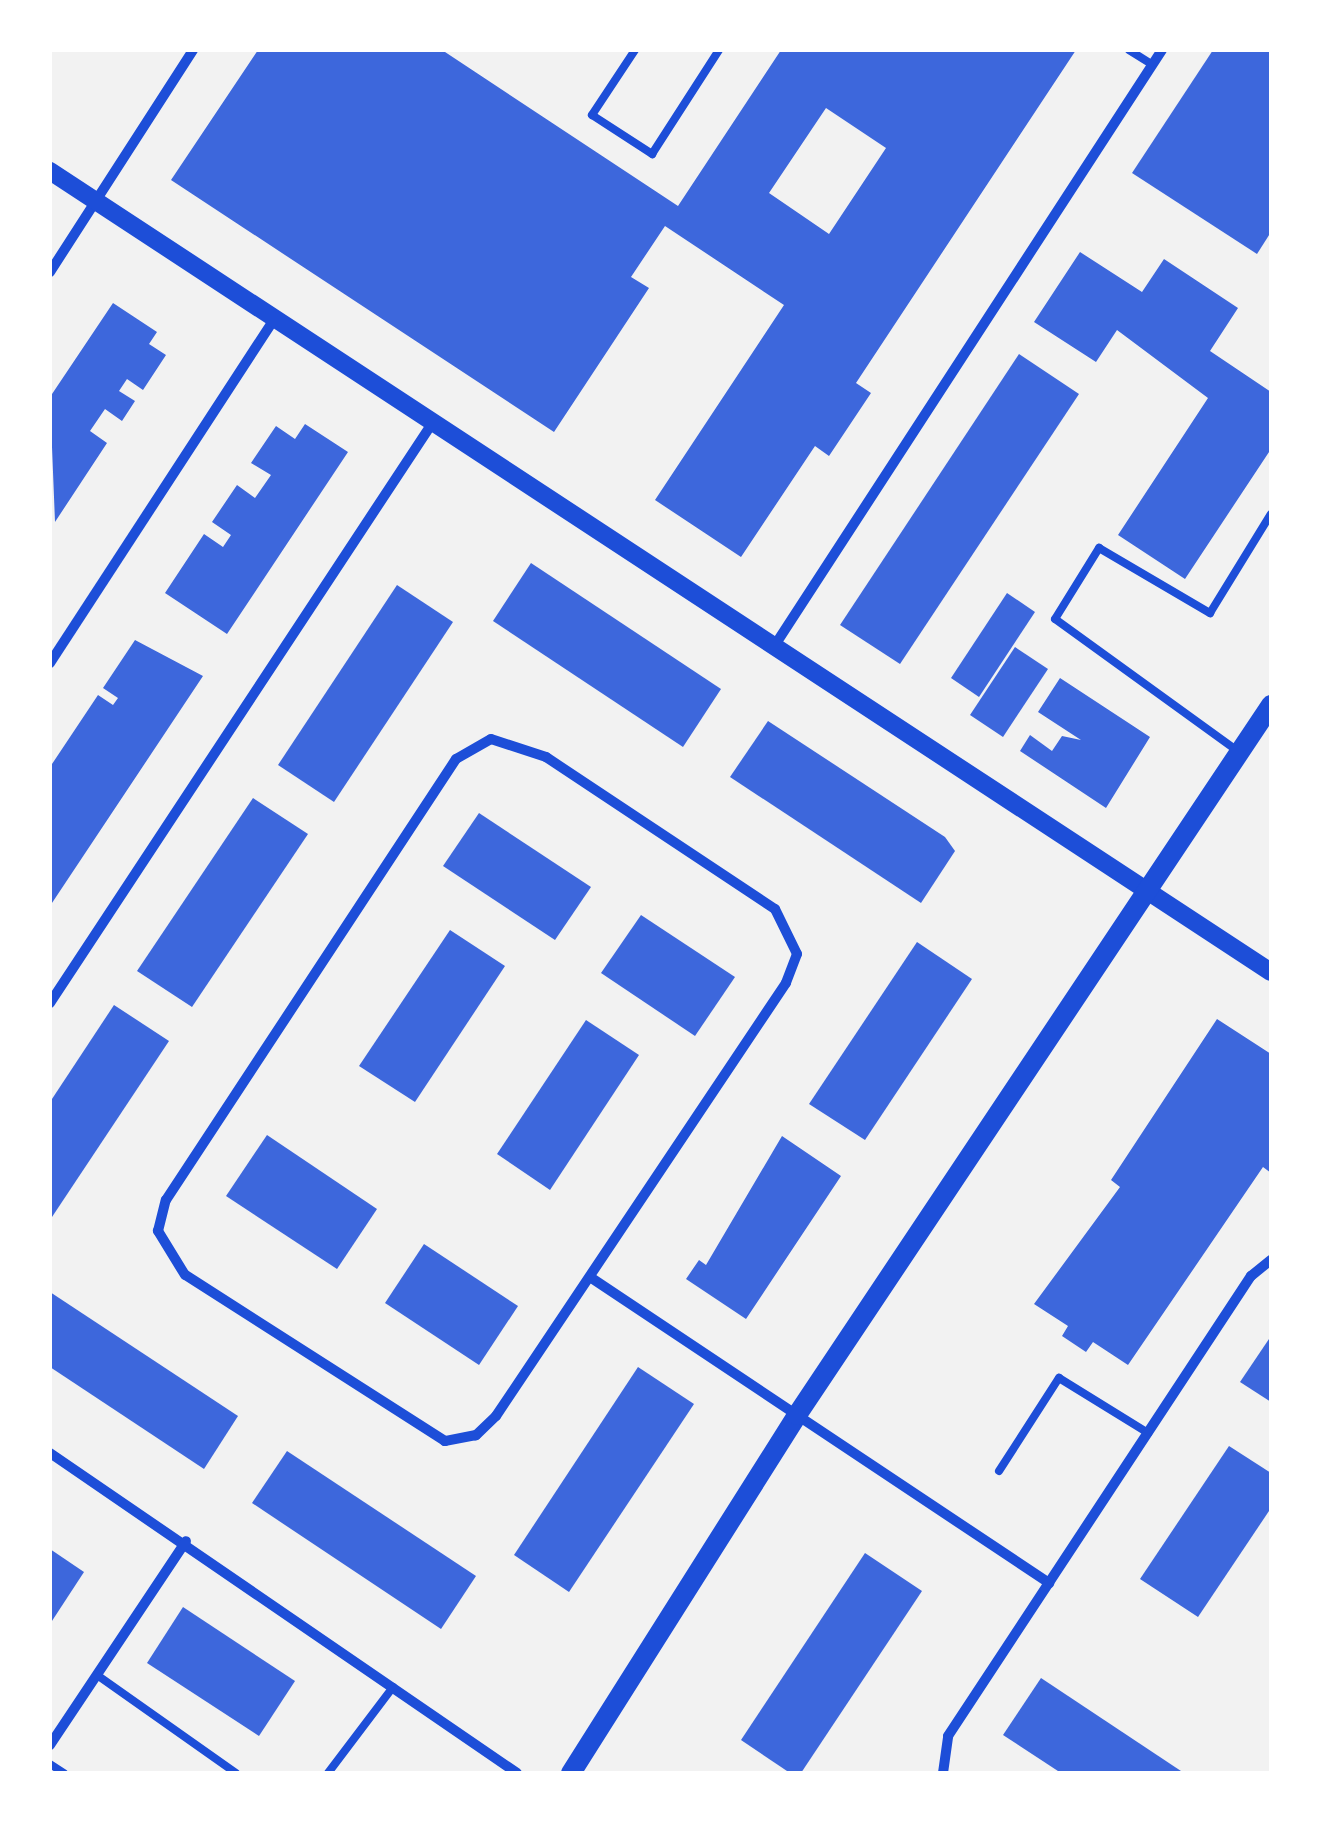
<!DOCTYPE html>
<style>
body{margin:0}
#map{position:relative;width:1321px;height:1823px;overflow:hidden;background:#f2f2f2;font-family:"Times New Roman",serif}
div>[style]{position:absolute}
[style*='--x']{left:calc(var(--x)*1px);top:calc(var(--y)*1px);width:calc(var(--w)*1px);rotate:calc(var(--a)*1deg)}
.building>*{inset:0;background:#3d67dc}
.service>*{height:8px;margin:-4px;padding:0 4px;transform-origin:4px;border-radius:4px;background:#1d4ed8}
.minor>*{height:10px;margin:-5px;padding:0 5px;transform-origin:5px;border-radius:5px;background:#1d4ed8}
.tertiary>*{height:18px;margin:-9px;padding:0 9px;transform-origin:9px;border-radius:9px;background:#1d4ed8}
.secondary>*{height:20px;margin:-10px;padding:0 10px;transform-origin:10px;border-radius:10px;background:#1d4ed8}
span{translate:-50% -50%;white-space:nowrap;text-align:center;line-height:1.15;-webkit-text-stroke:9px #fff;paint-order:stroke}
.frame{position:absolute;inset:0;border:52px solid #fff;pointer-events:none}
</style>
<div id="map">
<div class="building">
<i style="clip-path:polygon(evenodd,258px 50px,442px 50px,678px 206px,781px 50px,1076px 50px,856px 383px,871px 393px,829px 456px,815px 446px,741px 557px,655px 500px,784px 305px,665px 226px,631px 277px,649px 288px,554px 432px,171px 180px,258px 50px,826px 108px,886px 148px,829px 234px,769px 193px,826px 108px)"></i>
<i style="clip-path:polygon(1213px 50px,1271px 50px,1271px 232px,1257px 254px,1132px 173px)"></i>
<i style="clip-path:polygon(1080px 252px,1142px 292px,1164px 259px,1238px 308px,1210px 351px,1271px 392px,1271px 449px,1185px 579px,1118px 535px,1208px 398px,1117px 330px,1096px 362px,1034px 322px)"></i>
<i style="clip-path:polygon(113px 303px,157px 332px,149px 344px,166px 355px,143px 390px,127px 379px,119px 391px,135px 401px,122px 421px,105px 409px,90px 431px,107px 443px,55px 522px,50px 397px)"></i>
<i style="clip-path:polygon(1019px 354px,1079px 394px,900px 664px,840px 625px)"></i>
<i style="clip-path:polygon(305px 424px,348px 452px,227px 634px,165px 593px,204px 534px,223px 547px,231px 535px,212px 522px,237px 485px,255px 498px,271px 475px,251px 463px,276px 426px,295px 439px)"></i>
<i style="clip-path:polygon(531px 563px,721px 689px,683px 747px,493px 621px)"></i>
<i style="clip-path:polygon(397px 585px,453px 622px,334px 802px,278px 765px)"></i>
<i style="clip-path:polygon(1007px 593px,1035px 612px,979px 697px,951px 678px)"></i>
<i style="clip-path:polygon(135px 640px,203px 676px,50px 906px,50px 767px,98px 695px,113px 705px,118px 698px,103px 688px)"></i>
<i style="clip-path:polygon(1015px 647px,1048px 669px,1003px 737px,970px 715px)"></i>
<i style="clip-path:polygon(1060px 678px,1150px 737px,1106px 808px,1020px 751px,1030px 735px,1052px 751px,1062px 736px,1081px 740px,1038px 712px)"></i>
<i style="clip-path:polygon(768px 721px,945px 837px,955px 851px,921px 903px,730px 777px)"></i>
<i style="clip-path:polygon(253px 798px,308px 834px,192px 1007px,137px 971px)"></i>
<i style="clip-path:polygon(479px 813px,591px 887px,555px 940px,443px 866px)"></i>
<i style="clip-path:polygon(641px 915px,735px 977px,695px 1036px,601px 973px)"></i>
<i style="clip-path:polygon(450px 930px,505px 966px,415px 1102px,359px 1066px)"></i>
<i style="clip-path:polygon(917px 942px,972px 979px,865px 1140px,809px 1104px)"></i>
<i style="clip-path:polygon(114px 1005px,169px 1041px,50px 1220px,50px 1102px)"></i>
<i style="clip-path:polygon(1217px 1019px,1271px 1054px,1271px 1173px,1263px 1167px,1128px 1365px,1093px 1342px,1086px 1352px,1062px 1336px,1068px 1326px,1034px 1304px,1120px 1187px,1111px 1180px)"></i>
<i style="clip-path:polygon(586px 1020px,639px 1055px,550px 1190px,497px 1154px)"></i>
<i style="clip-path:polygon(267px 1135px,377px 1209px,337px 1269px,226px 1196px)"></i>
<i style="clip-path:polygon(782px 1136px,841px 1176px,746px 1319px,686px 1279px,699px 1260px,706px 1265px)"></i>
<i style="clip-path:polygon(424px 1244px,518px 1306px,479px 1365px,385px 1303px)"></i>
<i style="clip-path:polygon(50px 1292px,238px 1416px,204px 1469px,50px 1367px)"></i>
<i style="clip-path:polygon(1271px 1336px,1271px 1402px,1240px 1382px)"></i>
<i style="clip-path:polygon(638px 1367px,694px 1404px,569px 1592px,514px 1555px)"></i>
<i style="clip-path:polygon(1229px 1446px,1271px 1473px,1271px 1508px,1198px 1617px,1140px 1579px)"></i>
<i style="clip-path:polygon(287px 1451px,476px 1576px,441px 1629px,252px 1503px)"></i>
<i style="clip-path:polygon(50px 1549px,84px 1572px,50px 1624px)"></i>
<i style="clip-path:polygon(865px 1553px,922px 1591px,801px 1773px,790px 1773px,741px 1740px)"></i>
<i style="clip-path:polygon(183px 1607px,295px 1681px,259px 1736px,147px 1663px)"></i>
<i style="clip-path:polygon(1041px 1678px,1184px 1773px,1061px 1773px,1003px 1735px)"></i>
</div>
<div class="service">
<i style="--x:635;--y:50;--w:78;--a:123.5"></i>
<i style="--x:592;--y:115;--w:72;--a:33"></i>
<i style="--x:652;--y:154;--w:124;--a:-57.2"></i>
<i style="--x:1129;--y:50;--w:28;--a:32"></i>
<i style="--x:1239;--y:752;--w:227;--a:-144.1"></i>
<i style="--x:1055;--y:619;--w:84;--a:-58.2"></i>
<i style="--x:1099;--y:548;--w:129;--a:30.4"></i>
<i style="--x:1210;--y:613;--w:116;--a:-58.4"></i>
<i style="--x:999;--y:1471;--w:111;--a:-57.2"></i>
<i style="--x:1059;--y:1378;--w:105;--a:31.7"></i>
<i style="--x:97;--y:1675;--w:170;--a:35.2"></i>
<i style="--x:50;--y:1764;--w:17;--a:33"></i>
<i style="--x:328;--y:1773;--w:108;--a:-52.9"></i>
</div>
<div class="minor">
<i style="--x:50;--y:272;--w:264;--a:-57.2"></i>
<i style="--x:775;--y:645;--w:710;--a:-56.96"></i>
<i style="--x:50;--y:663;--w:414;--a:-56.9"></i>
<i style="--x:491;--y:739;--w:58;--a:18.1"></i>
<i style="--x:546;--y:757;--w:275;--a:33.6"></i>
<i style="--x:775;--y:909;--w:50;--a:63.9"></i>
<i style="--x:797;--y:954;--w:31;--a:111"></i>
<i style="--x:786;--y:983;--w:521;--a:123.81"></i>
<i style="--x:496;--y:1416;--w:28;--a:136"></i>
<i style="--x:476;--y:1435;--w:32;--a:169"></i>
<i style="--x:445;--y:1441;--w:308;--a:-147.4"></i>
<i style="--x:185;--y:1275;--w:52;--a:-121.5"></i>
<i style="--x:158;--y:1231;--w:32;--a:-76"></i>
<i style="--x:166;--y:1200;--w:528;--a:-56.67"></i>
<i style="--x:456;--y:759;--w:40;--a:-29.7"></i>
<i style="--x:50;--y:1003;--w:696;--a:-56.61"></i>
<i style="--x:590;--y:1277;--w:552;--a:33.69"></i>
<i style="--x:50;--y:1453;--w:566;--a:34.42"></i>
<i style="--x:50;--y:1745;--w:245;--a:-56.3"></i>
<i style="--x:943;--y:1773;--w:37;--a:-82"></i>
<i style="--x:948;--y:1736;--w:551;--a:-56.63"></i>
<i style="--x:1251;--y:1276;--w:26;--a:-39"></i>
</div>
<div class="tertiary">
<i style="--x:50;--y:171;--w:1460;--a:33.27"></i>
</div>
<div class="secondary">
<i style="--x:571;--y:1773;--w:423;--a:-57.7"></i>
<i style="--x:797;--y:1415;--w:854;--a:-56.27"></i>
</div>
<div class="frame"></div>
</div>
